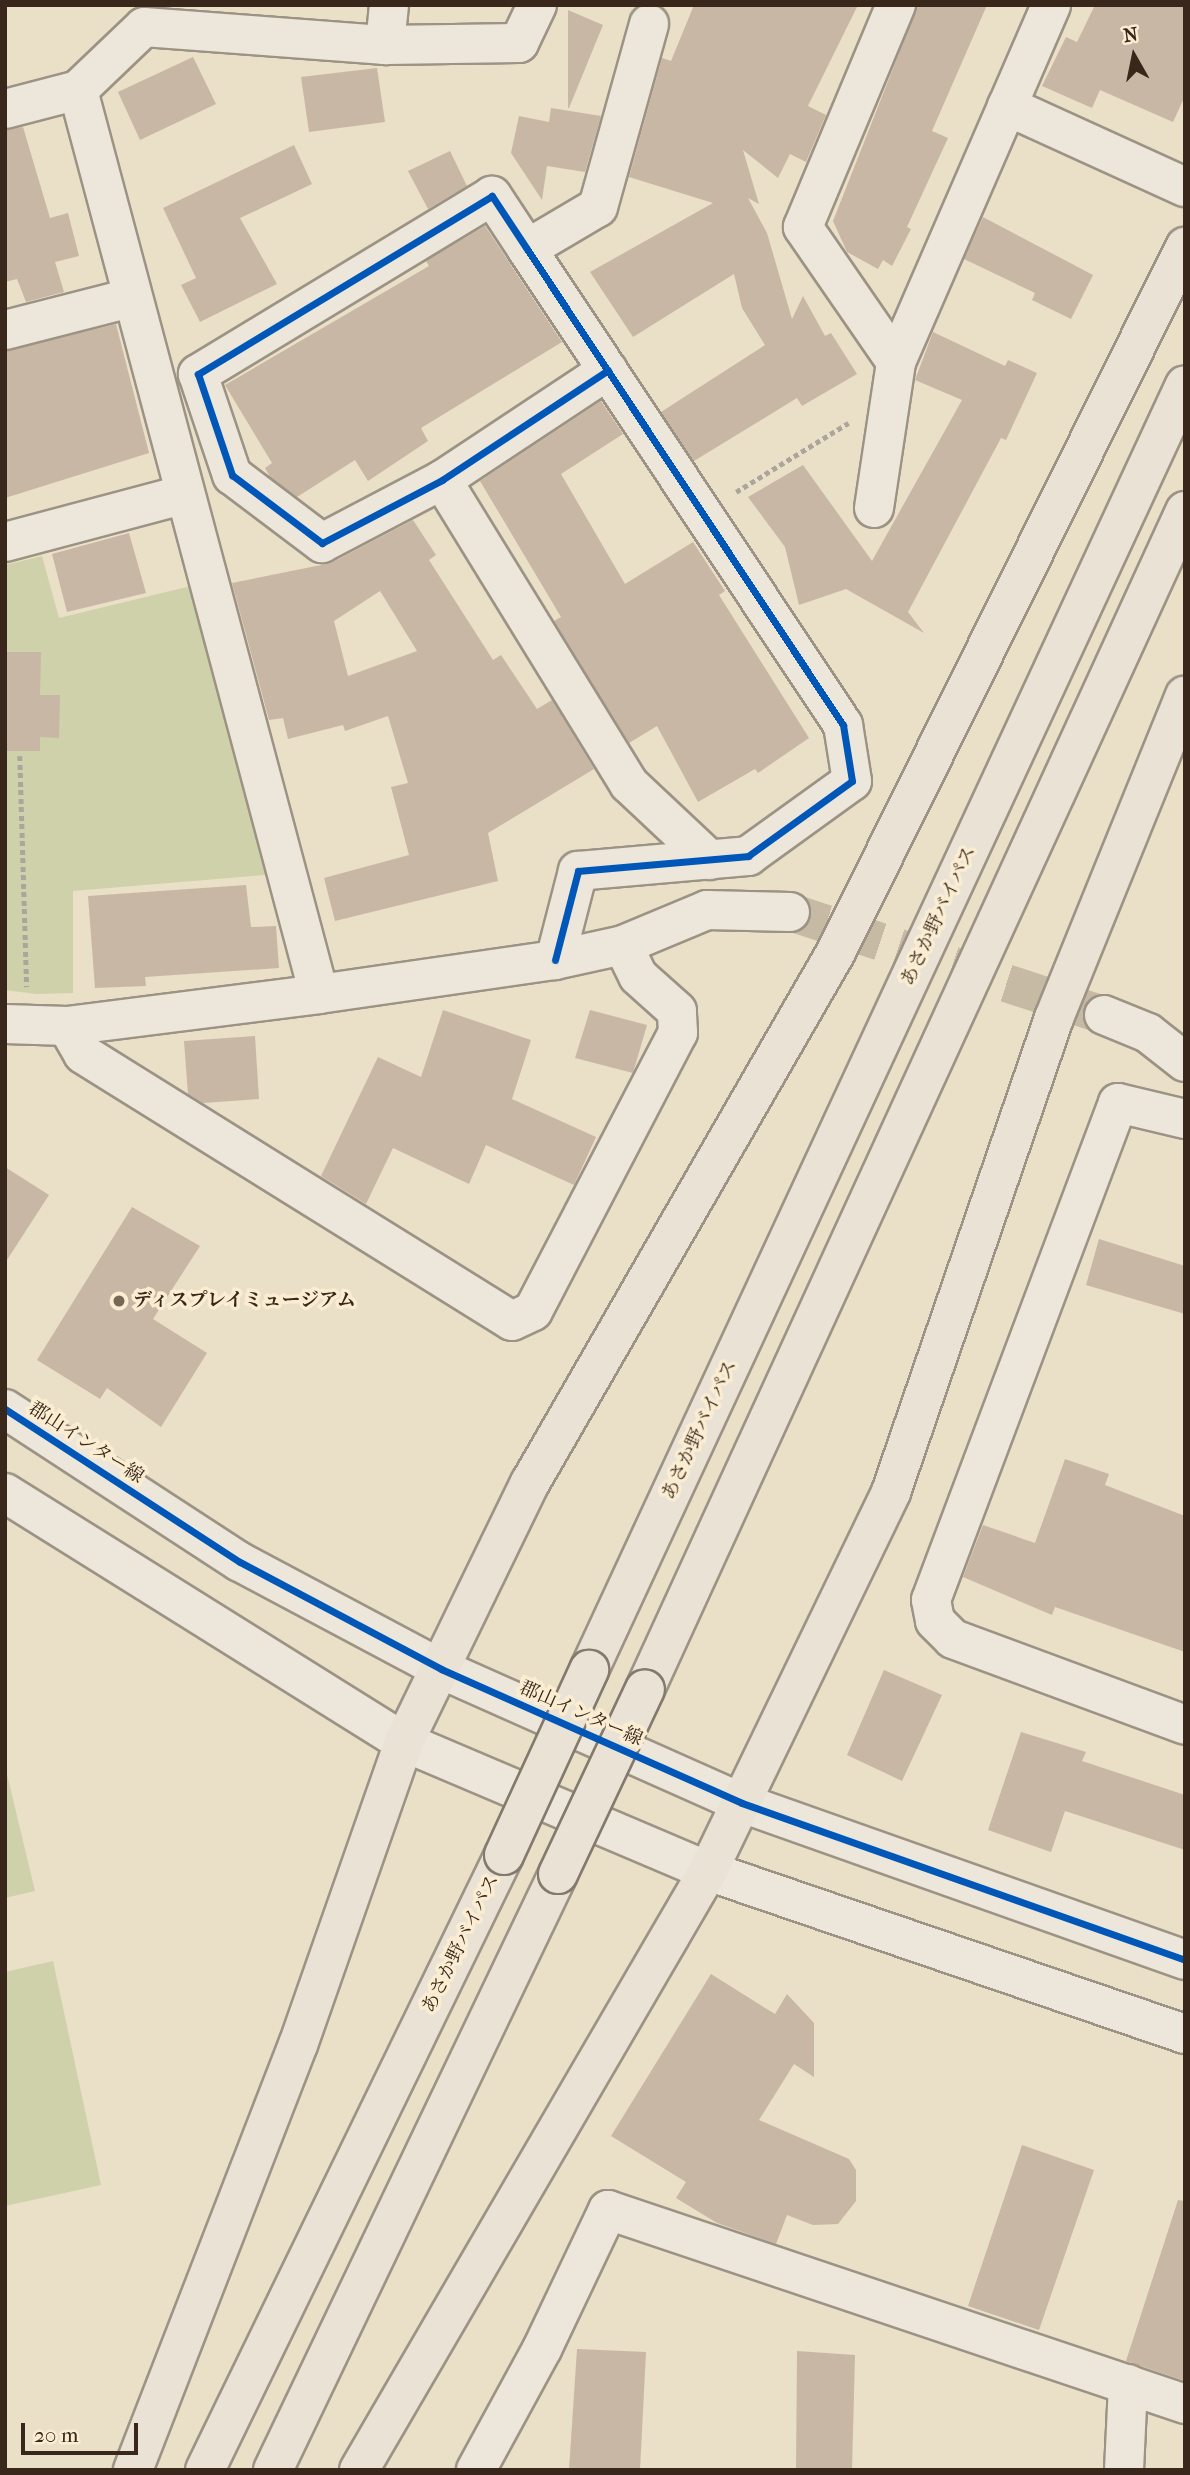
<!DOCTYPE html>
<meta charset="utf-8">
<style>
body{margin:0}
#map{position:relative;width:1190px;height:2475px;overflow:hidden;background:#eadfc7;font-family:"IM FELL French Canon","Noto Serif JP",serif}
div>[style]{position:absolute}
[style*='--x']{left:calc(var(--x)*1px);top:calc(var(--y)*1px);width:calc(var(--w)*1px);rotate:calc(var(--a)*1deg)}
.green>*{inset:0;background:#cfd1aa}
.building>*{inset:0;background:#c9b7a5}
.minor-tunnel>*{height:38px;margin-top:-19px;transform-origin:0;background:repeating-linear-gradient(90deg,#c6baa4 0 38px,transparent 0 57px)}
.path>*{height:4.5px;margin-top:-2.25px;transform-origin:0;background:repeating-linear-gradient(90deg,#aba59c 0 5px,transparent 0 8.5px)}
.roads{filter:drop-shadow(2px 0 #9c9384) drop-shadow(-2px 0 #9c9384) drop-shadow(0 2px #9c9384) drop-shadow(0 -2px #9c9384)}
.minor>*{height:38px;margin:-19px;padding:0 19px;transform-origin:19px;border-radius:19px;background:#ede7db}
.highway>*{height:38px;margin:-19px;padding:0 19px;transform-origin:19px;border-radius:19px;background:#e9e2d5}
.bridges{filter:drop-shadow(2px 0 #837a6d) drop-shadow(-2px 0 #837a6d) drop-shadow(0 2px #837a6d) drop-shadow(0 -2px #837a6d)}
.highway-bridge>*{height:38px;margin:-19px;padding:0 19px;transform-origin:19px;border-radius:19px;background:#e9e2d5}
.cycleway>*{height:7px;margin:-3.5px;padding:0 3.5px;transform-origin:3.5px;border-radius:3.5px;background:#0057b8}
.dots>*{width:19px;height:19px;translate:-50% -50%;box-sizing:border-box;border:4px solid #faedd2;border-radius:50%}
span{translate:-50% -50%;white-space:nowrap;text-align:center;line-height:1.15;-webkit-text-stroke:7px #faedd2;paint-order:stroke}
.street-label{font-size:19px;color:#38271a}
.poi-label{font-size:19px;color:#38271a;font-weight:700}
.left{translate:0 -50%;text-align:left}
.frame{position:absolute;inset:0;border:7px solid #38271a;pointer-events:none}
.north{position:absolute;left:1099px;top:21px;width:70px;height:70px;-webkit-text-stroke:5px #faedd2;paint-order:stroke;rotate:351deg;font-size:19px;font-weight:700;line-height:28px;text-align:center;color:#38271a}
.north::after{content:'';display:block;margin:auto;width:24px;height:32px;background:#38271a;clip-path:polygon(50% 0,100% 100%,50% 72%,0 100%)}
.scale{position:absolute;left:21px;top:2423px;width:117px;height:32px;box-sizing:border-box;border:4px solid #38271a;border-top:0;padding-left:9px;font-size:21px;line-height:24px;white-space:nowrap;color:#38271a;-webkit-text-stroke:5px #faedd2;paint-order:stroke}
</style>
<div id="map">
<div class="green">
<i style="clip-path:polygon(42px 556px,59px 618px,191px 586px,276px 874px,73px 891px,73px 993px,36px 994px,5px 990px,5px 565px)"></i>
<i style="clip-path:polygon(5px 1766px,35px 1891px,5px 1898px)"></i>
<i style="clip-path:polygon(53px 1961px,101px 2185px,5px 2206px,5px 1972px)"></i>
</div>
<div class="building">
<i style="clip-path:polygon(694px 5px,858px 5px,808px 106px,826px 115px,806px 162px,790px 154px,778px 178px,743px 150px,759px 204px,748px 198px,767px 233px,792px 319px,803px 296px,825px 336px,831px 333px,857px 374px,802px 406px,797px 398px,694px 461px,661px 412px,765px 345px,742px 308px,734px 274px,633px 337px,590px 272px,713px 203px,629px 177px,662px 58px,671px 61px)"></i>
<i style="clip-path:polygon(918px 5px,987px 5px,932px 131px,948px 138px,907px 227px,911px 229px,892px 266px,883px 260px,878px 269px,847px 252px,833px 221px)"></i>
<i style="clip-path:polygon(1095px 5px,1185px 5px,1185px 96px,1173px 122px,1100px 90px,1092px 108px,1042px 86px,1066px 37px,1077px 42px)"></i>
<i style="clip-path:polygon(568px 10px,603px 25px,569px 108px,568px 108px)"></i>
<i style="clip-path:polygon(193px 57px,216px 104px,140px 140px,118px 92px)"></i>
<i style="clip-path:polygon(377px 68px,385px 122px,309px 132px,301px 77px)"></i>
<i style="clip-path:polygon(551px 108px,601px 116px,585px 172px,547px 166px,542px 200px,511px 153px,519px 116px,549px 122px)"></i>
<i style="clip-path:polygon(23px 127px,50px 218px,68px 213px,79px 256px,55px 262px,64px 292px,26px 302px,17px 279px,5px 282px,5px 130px)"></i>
<i style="clip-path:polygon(294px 145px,312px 184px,240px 218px,277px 284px,200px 322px,181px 285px,196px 278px,163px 208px)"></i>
<i style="clip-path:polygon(450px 151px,467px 186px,428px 209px,408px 171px)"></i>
<i style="clip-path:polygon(983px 217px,1093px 275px,1071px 319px,1032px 300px,1035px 293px,964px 259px)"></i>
<i style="clip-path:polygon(485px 226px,562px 342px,421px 428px,428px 441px,368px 481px,355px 460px,297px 497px,270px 477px,265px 468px,272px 463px,225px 385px,429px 266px,426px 261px)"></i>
<i style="clip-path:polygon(116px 324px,149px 453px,5px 498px,5px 351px)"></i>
<i style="clip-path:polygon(933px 332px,1005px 366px,1008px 360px,1037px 373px,1006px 440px,1001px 438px,908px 612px,924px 633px,846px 589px,799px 605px,785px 547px,748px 497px,803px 465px,872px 561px,962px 400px,915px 380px)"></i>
<i style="clip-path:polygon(601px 401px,623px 434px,561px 474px,625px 584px,693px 542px,725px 591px,719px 595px,809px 738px,758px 773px,755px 769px,698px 802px,657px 726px,629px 743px,554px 621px,561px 617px,480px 481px)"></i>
<i style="clip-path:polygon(evenodd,413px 520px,436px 555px,429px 560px,493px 660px,501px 655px,537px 709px,552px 700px,594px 769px,488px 833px,498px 881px,335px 921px,324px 878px,409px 855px,391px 787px,408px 783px,388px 716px,345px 731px,343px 725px,288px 739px,283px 718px,269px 720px,232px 583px,331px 563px,413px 520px,380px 591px,417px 651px,348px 676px,334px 621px,380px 591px)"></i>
<i style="clip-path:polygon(129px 533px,146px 593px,67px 612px,52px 554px)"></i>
<i style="clip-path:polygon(5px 652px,41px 652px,40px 695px,60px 695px,59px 738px,40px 737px,40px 751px,5px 751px)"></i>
<i style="clip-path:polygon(246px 885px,251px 927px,276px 926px,279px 968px,145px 977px,146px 986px,95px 988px,88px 896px)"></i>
<i style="clip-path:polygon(443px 1010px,531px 1040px,512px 1099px,596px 1137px,574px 1185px,486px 1145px,469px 1184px,393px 1148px,366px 1204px,321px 1176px,378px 1057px,421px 1077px)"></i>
<i style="clip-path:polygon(590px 1010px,647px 1025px,633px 1073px,575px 1058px)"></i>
<i style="clip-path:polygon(255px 1036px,259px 1099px,203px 1103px,188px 1094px,184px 1041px)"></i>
<i style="clip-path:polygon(5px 1167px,49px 1195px,5px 1263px)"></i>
<i style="clip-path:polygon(132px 1207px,200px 1246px,153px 1319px,207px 1353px,161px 1427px,107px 1388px,100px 1399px,37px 1360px)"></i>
<i style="clip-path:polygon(1099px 1239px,1185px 1266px,1185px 1314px,1086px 1285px)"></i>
<i style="clip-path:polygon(1065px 1459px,1109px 1474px,1105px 1485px,1185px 1516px,1185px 1652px,1055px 1607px,1052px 1615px,963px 1577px,983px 1525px,1035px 1543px)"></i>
<i style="clip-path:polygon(884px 1670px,942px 1695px,902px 1781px,847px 1755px)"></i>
<i style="clip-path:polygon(1021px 1732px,1086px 1752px,1082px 1761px,1185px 1795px,1185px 1850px,1065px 1811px,1051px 1852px,988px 1830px)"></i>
<i style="clip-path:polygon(711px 1974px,775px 2014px,787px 1994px,814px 2023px,814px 2077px,794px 2064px,759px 2120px,849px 2159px,856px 2170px,856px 2201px,838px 2224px,813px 2225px,787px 2215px,776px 2244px,717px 2223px,676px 2198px,686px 2182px,611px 2136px)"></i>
<i style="clip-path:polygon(1022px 2145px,1094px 2170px,1039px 2330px,968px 2306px)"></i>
<i style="clip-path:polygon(1178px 2200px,1185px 2201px,1185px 2381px,1126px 2361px)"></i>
<i style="clip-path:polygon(577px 2349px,646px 2352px,640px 2470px,569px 2470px)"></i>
<i style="clip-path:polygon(797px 2351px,855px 2355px,852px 2470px,796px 2470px)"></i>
</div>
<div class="minor-tunnel">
<i style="--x:790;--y:912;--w:330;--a:18.2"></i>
</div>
<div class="path">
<i style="--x:736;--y:492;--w:132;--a:-31.6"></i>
<i style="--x:20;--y:756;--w:231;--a:88.3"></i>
</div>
<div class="roads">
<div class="minor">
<i style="--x:385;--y:45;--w:40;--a:-84.3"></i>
<i style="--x:1007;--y:106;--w:196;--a:24.5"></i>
<i style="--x:5;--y:109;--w:75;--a:-14.6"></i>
<i style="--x:527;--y:249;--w:82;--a:-30.6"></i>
<i style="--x:598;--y:207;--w:190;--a:-74.4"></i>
<i style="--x:5;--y:330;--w:130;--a:-14.3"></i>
<i style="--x:896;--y:362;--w:164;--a:-124.6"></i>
<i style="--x:803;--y:227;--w:241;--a:-67.3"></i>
<i style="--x:442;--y:480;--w:357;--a:58.4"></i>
<i style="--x:629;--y:784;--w:111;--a:43.2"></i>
<i style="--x:874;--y:508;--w:148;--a:-81.4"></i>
<i style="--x:896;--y:362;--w:389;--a:-66.5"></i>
<i style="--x:5;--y:542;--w:186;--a:-14.9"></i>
<i style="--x:555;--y:960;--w:92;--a:-75.5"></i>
<i style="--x:578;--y:871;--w:171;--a:-5"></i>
<i style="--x:748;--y:856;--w:128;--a:-35.8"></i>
<i style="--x:852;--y:781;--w:57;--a:-99.1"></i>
<i style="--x:843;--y:725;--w:571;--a:-123.58"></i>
<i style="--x:527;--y:249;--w:64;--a:-123.4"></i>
<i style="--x:492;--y:196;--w:344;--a:148.8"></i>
<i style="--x:198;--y:374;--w:107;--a:71.4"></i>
<i style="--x:232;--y:475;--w:113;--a:37.1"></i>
<i style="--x:322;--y:543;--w:136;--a:-27.7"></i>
<i style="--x:442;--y:480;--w:199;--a:-33.5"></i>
<i style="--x:319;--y:994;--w:936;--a:-104.93"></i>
<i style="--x:78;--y:90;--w:91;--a:-43.7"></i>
<i style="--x:144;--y:27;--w:242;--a:4.3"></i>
<i style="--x:385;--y:45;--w:134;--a:-0.9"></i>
<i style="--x:519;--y:43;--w:42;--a:-64.7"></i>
<i style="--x:1104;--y:1015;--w:48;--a:22.2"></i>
<i style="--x:1148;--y:1033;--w:47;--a:38.1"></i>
<i style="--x:5;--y:1024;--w:62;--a:1.8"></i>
<i style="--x:67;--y:1026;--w:254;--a:-7.2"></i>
<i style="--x:319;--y:994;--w:238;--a:-8.2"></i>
<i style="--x:555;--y:960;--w:70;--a:-12.4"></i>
<i style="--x:623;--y:945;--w:91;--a:-22.6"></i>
<i style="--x:707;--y:910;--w:83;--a:1.4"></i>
<i style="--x:67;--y:1026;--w:32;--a:60"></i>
<i style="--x:83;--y:1054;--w:505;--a:31.9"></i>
<i style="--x:512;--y:1321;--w:23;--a:-25"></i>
<i style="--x:533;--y:1311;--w:314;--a:-62.5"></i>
<i style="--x:678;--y:1033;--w:22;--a:-93"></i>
<i style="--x:677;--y:1011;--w:52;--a:-138.1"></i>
<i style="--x:638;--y:976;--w:34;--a:-116"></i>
<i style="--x:1185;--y:1119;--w:69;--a:-166.6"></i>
<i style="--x:1118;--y:1103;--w:531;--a:110.62"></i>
<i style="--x:931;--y:1600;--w:21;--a:79"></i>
<i style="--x:935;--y:1621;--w:25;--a:45"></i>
<i style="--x:953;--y:1639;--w:247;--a:20.3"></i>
<i style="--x:5;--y:1409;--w:280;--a:33.1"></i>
<i style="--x:240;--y:1562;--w:228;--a:28"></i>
<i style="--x:441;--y:1669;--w:329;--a:24"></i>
<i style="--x:742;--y:1803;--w:470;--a:19.5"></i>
<i style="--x:5;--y:1493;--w:470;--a:32"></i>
<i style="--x:404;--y:1742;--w:330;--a:23"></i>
<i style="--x:708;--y:1871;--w:504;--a:18.87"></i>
<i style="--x:476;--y:2470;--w:138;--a:-61.4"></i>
<i style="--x:542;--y:2349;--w:154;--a:-64.6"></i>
<i style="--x:608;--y:2210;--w:609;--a:18.58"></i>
<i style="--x:1124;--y:2470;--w:86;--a:-87.3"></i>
</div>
<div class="highway">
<i style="--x:589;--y:1670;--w:1416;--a:-65.12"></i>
<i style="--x:645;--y:1689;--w:1296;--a:-65.37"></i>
<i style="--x:133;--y:2470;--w:456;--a:-68.8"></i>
<i style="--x:298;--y:2045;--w:321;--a:-70.7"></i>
<i style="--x:404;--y:1742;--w:288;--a:-64.1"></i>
<i style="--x:530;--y:1483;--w:613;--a:-60.05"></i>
<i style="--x:836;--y:952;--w:787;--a:-63.66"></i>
<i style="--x:205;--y:2470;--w:684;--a:-64.07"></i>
<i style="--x:273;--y:2470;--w:661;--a:-64.44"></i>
<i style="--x:359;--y:2470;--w:693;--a:-59.77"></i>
<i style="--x:708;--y:1871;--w:421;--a:-64.2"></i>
<i style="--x:891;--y:1492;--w:501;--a:-71.02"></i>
<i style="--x:1054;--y:1018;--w:348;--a:-67.9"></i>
</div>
</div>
<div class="bridges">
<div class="highway-bridge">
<i style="--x:504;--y:1855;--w:204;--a:-65.3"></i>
<i style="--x:558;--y:1874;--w:204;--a:-64.8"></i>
</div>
</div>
<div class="cycleway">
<i style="--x:555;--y:960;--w:92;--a:-75.5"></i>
<i style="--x:578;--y:871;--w:171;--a:-5"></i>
<i style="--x:748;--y:856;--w:128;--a:-35.8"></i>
<i style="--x:852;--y:781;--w:57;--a:-99.1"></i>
<i style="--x:843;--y:725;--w:571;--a:-123.58"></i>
<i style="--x:527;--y:249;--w:64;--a:-123.4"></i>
<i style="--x:492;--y:196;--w:344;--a:148.8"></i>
<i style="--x:198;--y:374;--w:107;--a:71.4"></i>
<i style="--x:232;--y:475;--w:113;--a:37.1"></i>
<i style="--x:322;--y:543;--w:136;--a:-27.7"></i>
<i style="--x:442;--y:480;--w:199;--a:-33.5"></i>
<i style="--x:5;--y:1409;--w:280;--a:33.1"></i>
<i style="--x:240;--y:1562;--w:228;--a:28"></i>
<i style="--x:441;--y:1669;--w:329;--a:24"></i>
<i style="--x:742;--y:1803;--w:470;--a:19.5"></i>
</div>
<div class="dots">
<i style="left:119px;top:1301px;background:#766757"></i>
</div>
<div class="street-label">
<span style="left:939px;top:916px;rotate:-65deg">あさか野バイパス</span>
<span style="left:700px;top:1430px;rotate:-65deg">あさか野バイパス</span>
<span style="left:86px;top:1443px;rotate:33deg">郡山インター線</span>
<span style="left:581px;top:1714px;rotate:24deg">郡山インター線</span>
<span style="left:461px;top:1944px;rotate:-64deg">あさか野バイパス</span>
</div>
<div class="poi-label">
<span class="left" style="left:133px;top:1301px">ディスプレイミュージアム</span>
</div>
<div class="frame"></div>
<div class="north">N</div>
<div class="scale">20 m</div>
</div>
